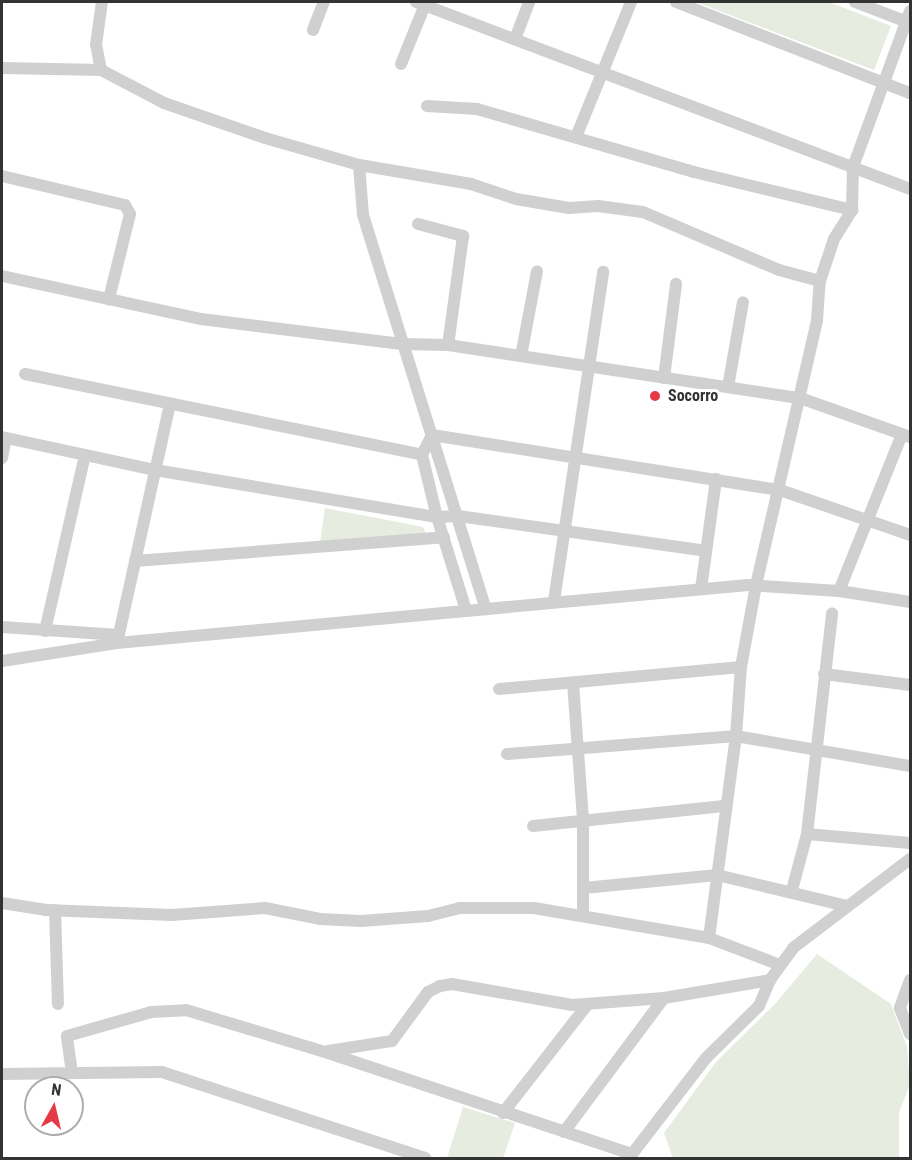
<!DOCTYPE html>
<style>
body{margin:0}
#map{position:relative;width:912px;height:1160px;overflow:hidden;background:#fff;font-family:"Roboto Condensed",sans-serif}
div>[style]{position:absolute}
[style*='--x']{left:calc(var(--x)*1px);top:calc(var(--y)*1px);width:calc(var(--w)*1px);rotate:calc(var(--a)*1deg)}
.green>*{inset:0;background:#e6ecdf}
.minor>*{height:12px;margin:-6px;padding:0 6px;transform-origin:6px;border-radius:6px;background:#d0d0d0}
.dots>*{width:16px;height:16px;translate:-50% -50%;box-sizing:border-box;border:3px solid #fff;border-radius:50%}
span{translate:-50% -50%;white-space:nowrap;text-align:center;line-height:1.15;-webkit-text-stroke:6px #fff;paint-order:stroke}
.poi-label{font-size:16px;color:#333;font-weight:700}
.left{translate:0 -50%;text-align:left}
.frame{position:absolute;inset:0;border:3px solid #333;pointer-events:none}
.north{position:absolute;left:24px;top:1076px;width:60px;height:60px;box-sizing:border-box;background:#fff;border:2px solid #adadad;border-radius:50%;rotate:8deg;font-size:16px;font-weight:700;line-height:24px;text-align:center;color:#333}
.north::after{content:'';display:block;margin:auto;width:21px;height:27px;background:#e63946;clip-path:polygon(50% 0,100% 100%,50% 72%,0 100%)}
</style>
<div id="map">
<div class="green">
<i style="clip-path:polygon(696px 2px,829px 2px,891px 26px,874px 70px)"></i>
<i style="clip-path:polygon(325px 508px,418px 526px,424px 528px,426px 536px,319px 550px)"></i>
<i style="clip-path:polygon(817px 954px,891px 1004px,907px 1047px,910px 1085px,899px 1112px,899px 1158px,673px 1158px,664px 1133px,716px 1062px,775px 1004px)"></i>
<i style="clip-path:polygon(463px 1107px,515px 1123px,503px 1158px,447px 1158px)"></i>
</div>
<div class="minor">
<i style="--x:416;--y:2;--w:528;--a:20.73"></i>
<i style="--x:676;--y:2;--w:251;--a:21.3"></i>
<i style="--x:855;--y:2;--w:59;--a:20.9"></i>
<i style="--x:313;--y:30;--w:30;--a:-69"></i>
<i style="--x:515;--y:39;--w:40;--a:-69"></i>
<i style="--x:401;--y:64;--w:67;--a:-68"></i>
<i style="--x:2;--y:68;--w:99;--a:1.2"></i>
<i style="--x:101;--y:70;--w:71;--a:27.6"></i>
<i style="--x:164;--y:103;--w:107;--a:19.1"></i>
<i style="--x:265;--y:138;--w:98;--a:16"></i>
<i style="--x:359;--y:165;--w:114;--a:9.6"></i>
<i style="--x:471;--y:184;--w:47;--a:18.4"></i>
<i style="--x:516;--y:199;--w:54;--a:9.6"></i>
<i style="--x:569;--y:208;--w:29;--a:-4"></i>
<i style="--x:598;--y:206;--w:45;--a:7.6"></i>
<i style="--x:643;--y:212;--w:148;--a:23.1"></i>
<i style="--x:779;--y:270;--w:42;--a:15"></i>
<i style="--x:101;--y:70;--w:25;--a:-101"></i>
<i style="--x:96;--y:45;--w:43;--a:-82.1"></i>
<i style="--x:427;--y:106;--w:50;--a:3.4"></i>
<i style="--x:477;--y:109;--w:226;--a:16.2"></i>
<i style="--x:694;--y:172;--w:163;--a:13.5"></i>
<i style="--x:576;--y:137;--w:146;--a:-67.8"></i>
<i style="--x:359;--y:165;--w:50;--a:85.4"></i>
<i style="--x:363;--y:215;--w:413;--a:72.7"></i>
<i style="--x:2;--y:176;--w:126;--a:13.3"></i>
<i style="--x:125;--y:205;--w:10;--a:61"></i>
<i style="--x:130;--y:214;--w:88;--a:103.9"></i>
<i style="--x:418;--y:224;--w:47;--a:14.9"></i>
<i style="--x:463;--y:236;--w:110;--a:97.8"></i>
<i style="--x:2;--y:276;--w:204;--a:12.2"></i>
<i style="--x:201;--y:319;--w:202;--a:7.1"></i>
<i style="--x:401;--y:344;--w:47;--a:1.2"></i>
<i style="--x:448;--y:345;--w:356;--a:8.6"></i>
<i style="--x:800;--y:398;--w:117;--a:19.5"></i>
<i style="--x:521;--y:356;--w:86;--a:-79.3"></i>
<i style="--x:25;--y:374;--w:405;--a:11.5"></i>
<i style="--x:664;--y:378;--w:95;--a:-82.7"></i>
<i style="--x:728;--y:387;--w:86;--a:-80"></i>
<i style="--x:432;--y:435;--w:352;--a:9"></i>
<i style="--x:780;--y:490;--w:138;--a:19.1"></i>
<i style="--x:432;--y:435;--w:22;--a:117"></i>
<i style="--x:422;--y:455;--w:64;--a:76.4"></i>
<i style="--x:437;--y:517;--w:21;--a:-3"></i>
<i style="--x:458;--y:516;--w:250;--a:8"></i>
<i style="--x:2;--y:437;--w:157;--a:12.2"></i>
<i style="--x:155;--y:470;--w:286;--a:9.5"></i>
<i style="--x:437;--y:517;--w:97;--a:72.7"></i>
<i style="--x:2;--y:458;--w:20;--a:-79"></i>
<i style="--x:135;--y:561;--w:310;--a:-4.4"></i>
<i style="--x:701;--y:589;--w:111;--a:-82.2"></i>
<i style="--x:839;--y:591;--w:169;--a:-68.1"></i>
<i style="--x:554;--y:601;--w:333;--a:-81.5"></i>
<i style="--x:2;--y:627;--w:117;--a:3.9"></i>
<i style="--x:45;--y:631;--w:180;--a:-77.2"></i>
<i style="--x:117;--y:643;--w:245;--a:-77.5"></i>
<i style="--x:2;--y:661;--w:116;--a:-8.9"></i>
<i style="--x:117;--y:643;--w:634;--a:-5.25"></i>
<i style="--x:748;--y:585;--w:91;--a:3.8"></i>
<i style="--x:839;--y:591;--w:72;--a:8.8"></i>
<i style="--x:824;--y:674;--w:87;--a:7.3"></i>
<i style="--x:573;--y:683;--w:135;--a:85.8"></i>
<i style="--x:583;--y:818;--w:97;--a:90"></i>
<i style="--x:499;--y:689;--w:243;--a:-5.2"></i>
<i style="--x:507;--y:754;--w:230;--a:-4.5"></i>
<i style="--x:736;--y:736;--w:177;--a:9.8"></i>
<i style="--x:533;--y:826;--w:192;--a:-6"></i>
<i style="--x:807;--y:834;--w:103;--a:5"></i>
<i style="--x:584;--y:888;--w:134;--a:-5.6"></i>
<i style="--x:717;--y:875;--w:134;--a:13.4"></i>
<i style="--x:792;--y:890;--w:58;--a:-75"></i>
<i style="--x:807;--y:834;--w:222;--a:-83.5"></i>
<i style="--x:2;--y:903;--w:45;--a:9"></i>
<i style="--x:46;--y:910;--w:126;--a:2.3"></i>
<i style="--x:172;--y:915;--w:93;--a:-4.3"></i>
<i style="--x:265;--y:908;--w:56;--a:11.3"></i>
<i style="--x:320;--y:919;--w:41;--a:2.8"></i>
<i style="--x:361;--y:921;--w:67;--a:-4.3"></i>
<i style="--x:428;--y:916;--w:32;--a:-14"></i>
<i style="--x:459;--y:908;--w:75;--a:0"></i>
<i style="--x:534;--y:908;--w:178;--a:9.7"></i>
<i style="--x:709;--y:938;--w:76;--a:20.8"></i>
<i style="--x:55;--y:910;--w:94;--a:88.2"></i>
<i style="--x:709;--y:938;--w:204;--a:-82.4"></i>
<i style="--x:736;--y:736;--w:69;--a:-85.9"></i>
<i style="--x:741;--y:667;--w:83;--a:-79.6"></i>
<i style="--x:756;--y:585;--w:272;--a:-77"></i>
<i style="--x:817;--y:320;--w:39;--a:-86"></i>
<i style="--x:820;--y:281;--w:44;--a:-71.6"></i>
<i style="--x:834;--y:239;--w:34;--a:-58"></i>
<i style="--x:852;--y:210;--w:43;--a:-88.7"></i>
<i style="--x:853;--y:167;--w:166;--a:-69.9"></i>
<i style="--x:910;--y:980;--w:30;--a:110"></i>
<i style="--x:900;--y:1008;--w:28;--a:69"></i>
<i style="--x:328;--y:1051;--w:65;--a:-8.9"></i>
<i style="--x:392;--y:1041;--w:61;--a:-53.7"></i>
<i style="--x:428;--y:992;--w:13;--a:-27"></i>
<i style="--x:440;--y:986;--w:12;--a:-9"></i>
<i style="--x:452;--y:984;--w:122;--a:9.9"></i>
<i style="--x:572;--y:1005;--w:92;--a:-4.4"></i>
<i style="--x:664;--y:998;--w:108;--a:-9.6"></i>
<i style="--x:72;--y:1073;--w:37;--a:-98"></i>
<i style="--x:67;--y:1036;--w:87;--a:-15.9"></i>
<i style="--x:151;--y:1012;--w:35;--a:-3"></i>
<i style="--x:186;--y:1010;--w:145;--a:16.8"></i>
<i style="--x:325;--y:1052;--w:324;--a:18.4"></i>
<i style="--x:2;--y:1074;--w:160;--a:-0.7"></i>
<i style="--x:162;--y:1072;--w:277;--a:18.1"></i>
<i style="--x:503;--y:1113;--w:138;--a:-52.1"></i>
<i style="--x:564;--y:1132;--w:167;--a:-53.3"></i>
<i style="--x:629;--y:1158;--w:126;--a:-52.4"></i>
<i style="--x:706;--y:1058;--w:74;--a:-44.5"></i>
<i style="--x:759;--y:1006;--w:28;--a:-67"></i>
<i style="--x:770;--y:980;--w:39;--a:-54"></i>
<i style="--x:793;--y:948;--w:147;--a:-37.3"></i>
</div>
<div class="dots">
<i style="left:655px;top:396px;background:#e63946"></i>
</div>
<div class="poi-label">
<span class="left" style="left:668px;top:396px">Socorro</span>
</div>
<div class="frame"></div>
<div class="north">N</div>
</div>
